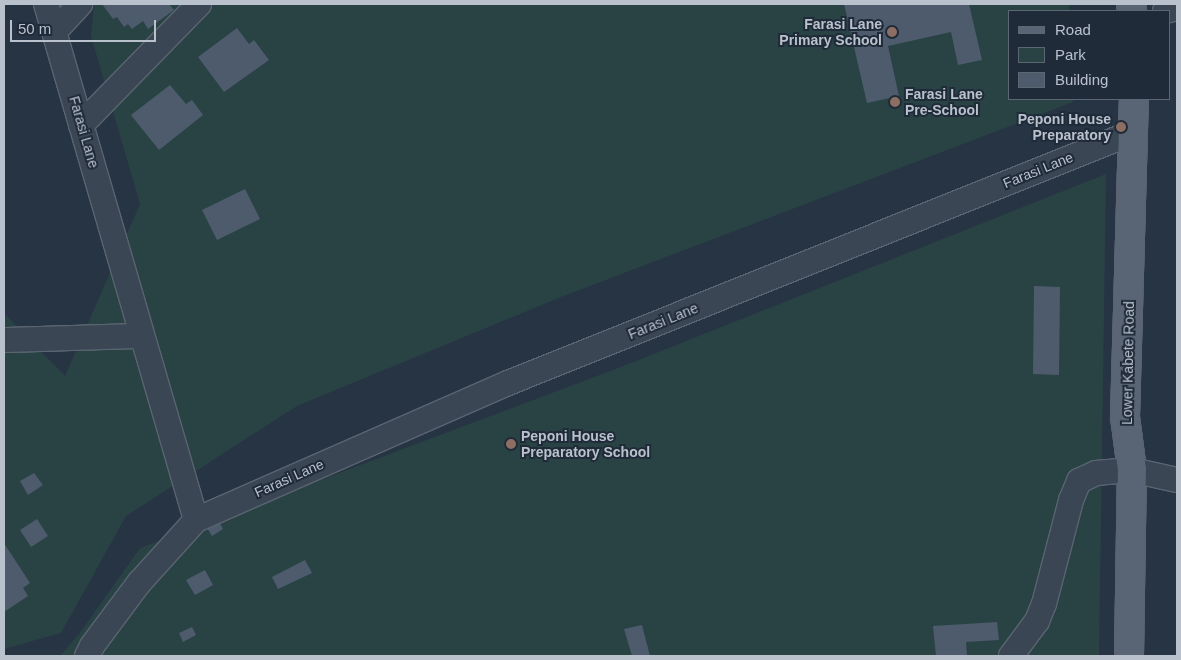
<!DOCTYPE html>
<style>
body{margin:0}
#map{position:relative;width:1181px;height:660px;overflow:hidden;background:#273444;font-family:Helvetica,sans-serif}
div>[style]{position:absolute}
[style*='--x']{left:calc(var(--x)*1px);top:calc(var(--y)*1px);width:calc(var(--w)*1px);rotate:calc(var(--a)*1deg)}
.green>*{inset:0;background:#294345}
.building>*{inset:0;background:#4d5b6d}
.roads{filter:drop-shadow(1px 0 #5a6471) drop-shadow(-1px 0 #5a6471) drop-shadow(0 1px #5a6471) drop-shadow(0 -1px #5a6471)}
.minor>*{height:24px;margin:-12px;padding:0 12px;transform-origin:12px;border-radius:12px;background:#3b4654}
.major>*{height:28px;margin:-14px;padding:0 14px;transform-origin:14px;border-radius:14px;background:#596574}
.dots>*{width:14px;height:14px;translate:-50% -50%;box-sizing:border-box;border:2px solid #202b39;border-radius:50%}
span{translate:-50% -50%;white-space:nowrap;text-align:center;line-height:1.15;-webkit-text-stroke:4px #202b39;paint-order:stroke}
.poi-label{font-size:14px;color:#b9c1cd;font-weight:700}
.right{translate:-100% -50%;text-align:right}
.left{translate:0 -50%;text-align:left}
.street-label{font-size:14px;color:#b9c1cd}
.frame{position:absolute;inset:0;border:5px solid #b9c1cd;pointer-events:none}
.legend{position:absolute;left:1008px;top:10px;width:162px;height:90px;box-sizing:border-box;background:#202b39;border:1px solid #5d6774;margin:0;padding:6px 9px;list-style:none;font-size:15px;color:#b9c1cd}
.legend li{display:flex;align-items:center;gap:10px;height:25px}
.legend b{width:25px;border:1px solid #5d6774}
.scale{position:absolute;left:10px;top:20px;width:146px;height:22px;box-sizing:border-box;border:2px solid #b9c1cd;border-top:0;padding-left:6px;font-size:15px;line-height:18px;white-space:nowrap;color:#b9c1cd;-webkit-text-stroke:4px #202b39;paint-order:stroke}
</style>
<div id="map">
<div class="green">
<i style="clip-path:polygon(94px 4px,1069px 4px,1069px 11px,1010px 11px,1010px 99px,1073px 99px,1073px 102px,561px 297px,297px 406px,126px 516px,61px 633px,4px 649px,4px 313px,65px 376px,140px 204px,91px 36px)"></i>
<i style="clip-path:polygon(1106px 174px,1099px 656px,60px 656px,82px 630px,140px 548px,621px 367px)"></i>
</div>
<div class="building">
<i style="clip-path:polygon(102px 4px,169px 4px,174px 10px,148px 29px,143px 21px,132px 29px,128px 24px,124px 27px,117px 17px,113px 19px)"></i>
<i style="clip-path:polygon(844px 4px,969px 4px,982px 60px,958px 65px,951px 32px,888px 46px,899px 96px,867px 103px)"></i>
<i style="clip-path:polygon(237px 28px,249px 44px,254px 40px,269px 60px,224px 92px,198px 57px)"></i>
<i style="clip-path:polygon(170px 85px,186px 104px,192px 100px,203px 115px,159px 150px,131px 115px)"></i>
<i style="clip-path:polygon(245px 189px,260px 219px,217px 240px,202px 210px)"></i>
<i style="clip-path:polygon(1034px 286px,1060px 287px,1059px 375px,1033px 374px)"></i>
<i style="clip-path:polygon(34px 473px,43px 485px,28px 495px,20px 481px)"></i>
<i style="clip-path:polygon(37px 519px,48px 536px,31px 547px,20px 530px)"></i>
<i style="clip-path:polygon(218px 520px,223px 529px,212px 536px,206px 526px)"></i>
<i style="clip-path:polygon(4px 543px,30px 583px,23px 588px,28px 596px,4px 612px)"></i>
<i style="clip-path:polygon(305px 560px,312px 573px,278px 589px,272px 577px)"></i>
<i style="clip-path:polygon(205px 570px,213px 585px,195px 595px,186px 580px)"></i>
<i style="clip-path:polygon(997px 622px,999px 640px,966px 642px,967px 656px,936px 656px,933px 626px)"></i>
<i style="clip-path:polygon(642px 625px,650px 656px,632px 656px,624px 629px)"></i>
<i style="clip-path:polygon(192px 627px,196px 635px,183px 642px,179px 633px)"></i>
</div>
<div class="roads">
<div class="minor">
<i style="--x:46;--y:4;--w:537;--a:73.79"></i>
<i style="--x:1165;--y:11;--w:12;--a:-14"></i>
<i style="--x:55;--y:31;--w:37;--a:-47"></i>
<i style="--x:81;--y:125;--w:169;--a:-45.7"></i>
<i style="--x:4;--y:340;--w:137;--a:-1.7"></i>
<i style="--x:87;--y:656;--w:11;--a:-63"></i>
<i style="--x:92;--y:646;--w:79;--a:-53.3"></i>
<i style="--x:139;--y:583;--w:85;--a:-47.9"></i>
<i style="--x:196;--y:520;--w:341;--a:-23.7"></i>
<i style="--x:508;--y:383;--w:674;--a:-21.85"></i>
<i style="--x:1011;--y:656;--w:44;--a:-53.4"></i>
<i style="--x:1037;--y:621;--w:18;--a:-68"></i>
<i style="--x:1044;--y:604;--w:107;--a:-75.4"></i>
<i style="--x:1071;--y:500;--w:21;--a:-67"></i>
<i style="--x:1079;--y:481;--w:19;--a:-25"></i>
<i style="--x:1096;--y:473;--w:36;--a:-5"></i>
<i style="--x:1132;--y:470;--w:46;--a:12.5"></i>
</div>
<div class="major">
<i style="--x:1131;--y:4;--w:7;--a:82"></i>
<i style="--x:1129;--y:656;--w:186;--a:-89.1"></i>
<i style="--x:1132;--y:470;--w:53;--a:-97.5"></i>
<i style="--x:1125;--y:417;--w:318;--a:-88.4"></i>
</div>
</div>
<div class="dots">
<i style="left:892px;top:32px;background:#8d6e63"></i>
<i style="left:895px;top:102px;background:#8d6e63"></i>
<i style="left:1121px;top:127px;background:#8d6e63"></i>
<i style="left:511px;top:444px;background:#8d6e63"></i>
</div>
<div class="poi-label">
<span class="right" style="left:882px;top:32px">Farasi Lane<br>Primary School</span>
<span class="left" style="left:905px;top:102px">Farasi Lane<br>Pre-School</span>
<span class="right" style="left:1111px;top:127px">Peponi House<br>Preparatory</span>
<span class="left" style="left:521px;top:444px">Peponi House<br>Preparatory School</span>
</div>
<div class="street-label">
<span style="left:84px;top:132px;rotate:74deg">Farasi Lane</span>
<span style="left:1038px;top:170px;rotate:-22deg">Farasi Lane</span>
<span style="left:663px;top:321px;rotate:-22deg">Farasi Lane</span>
<span style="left:1128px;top:363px;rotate:-89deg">Lower Kabete Road</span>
<span style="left:289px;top:478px;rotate:-24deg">Farasi Lane</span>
</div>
<div class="frame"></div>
<ul class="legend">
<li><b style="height:6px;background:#596574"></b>Road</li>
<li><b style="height:14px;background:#294345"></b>Park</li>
<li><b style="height:14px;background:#4d5b6d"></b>Building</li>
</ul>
<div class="scale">50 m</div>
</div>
